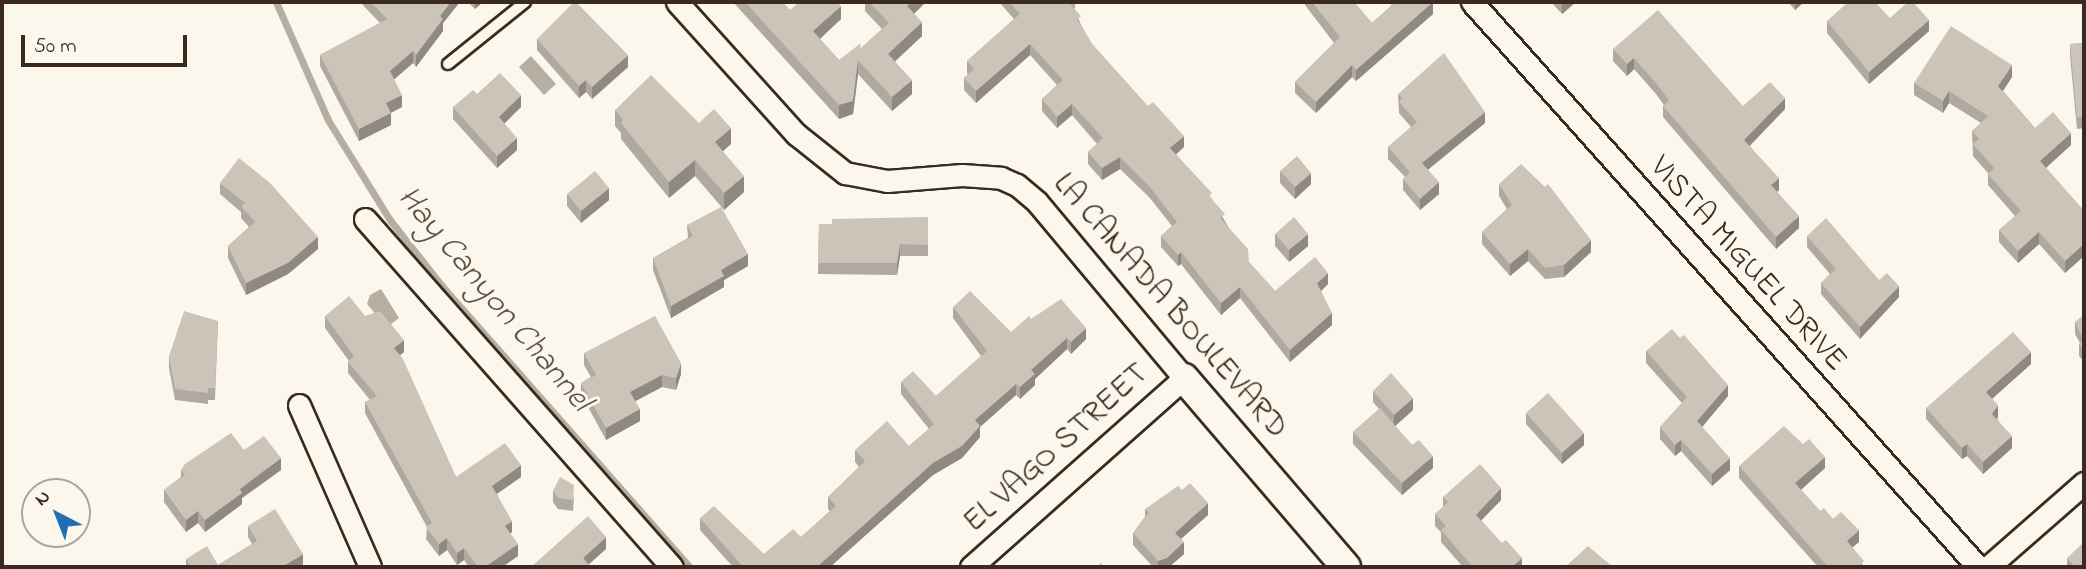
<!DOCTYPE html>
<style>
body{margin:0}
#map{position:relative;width:2086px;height:569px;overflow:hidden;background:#fbf7ec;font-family:"Indie Flower",sans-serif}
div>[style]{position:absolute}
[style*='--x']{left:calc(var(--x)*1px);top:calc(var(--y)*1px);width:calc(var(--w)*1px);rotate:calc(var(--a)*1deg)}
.water>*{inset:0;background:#b6aea2}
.stream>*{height:7px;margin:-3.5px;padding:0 3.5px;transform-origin:3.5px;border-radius:3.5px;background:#b6aea2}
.roads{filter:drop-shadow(2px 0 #3b2a1e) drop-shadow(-2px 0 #3b2a1e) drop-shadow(0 2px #3b2a1e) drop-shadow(0 -2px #3b2a1e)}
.service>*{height:10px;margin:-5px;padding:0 5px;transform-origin:5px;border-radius:5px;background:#fbf7ec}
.minor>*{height:21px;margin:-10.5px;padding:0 10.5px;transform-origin:10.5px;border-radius:10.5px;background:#fbf7ec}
.tertiary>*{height:28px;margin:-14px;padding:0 14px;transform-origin:14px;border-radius:14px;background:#fbf7ec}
.wall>*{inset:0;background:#afa99f}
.shaded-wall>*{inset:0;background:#8f8982}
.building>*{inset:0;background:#ccc4b9}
span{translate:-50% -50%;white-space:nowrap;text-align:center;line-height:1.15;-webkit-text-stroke:6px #fbf7ec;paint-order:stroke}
.street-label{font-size:32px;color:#3b2a1e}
.water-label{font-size:33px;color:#605246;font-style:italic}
.frame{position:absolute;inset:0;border:4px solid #3b2a1e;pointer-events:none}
.north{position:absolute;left:21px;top:478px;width:70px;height:70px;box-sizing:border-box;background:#fbf7ec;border:2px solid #aea59a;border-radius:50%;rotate:318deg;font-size:19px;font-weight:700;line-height:28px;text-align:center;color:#3b2a1e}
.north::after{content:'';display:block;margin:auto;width:24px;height:32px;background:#1f6fb2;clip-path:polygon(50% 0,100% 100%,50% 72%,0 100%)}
.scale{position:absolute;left:21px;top:35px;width:166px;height:32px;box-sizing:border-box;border:4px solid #3b2a1e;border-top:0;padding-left:9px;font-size:21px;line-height:24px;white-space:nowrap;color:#3b2a1e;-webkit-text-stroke:5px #fbf7ec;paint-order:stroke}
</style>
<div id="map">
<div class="water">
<i style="clip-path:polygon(531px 56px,556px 84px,544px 95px,519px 67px)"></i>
<i style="clip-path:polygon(381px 289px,399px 318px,387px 327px,367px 304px,370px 295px)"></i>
</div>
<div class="stream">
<i style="--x:276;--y:2;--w:129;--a:66.2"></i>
<i style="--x:328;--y:120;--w:118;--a:58.2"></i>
<i style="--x:390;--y:220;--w:84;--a:51.8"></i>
<i style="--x:442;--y:286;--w:375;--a:48.6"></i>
</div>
<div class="roads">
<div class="service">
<i style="--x:448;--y:64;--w:99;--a:-38.8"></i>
</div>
<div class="minor">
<i style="--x:677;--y:2;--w:178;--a:48"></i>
<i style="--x:796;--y:134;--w:63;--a:38.5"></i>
<i style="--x:845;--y:173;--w:43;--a:10.8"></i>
<i style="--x:887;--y:181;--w:75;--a:-4.6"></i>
<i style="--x:962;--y:175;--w:39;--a:4"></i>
<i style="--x:1001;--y:178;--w:17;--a:24"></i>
<i style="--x:1017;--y:185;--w:26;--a:40"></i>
<i style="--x:1037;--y:202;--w:229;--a:50.1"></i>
<i style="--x:1184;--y:378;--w:285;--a:138.4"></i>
<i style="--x:1472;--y:2;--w:758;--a:48.15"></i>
<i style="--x:365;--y:219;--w:464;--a:48.6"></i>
<i style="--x:299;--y:405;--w:177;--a:66.3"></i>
<i style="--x:1988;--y:567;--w:128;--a:-41.2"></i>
</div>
<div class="tertiary">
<i style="--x:1184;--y:378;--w:249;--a:49.4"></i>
</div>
</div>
<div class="wall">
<i style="clip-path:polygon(360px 2px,460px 2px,443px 23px,443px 31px,416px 67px,413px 63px,394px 79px,402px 107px,391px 113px,391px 125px,359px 141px,320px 66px,320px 55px,380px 23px)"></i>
<i style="clip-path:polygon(468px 2px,483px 2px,475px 9px)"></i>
<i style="clip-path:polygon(733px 2px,782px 2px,790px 10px,841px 19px,820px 39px,839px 60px,861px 48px,882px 29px,865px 11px,865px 2px,926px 2px,914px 14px,922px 36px,895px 61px,912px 94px,892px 111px,858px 74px,853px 114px,839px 119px)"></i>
<i style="clip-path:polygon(999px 2px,1075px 2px,1075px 10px,1081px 25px,1092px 44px,1184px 147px,1176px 154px,1212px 199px,1249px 262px,1275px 291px,1328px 284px,1321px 291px,1332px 325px,1290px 362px,1240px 298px,1221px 315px,1181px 264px,1178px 266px,1161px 247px,1161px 236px,1172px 226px,1149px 197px,1120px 169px,1102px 180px,1088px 164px,1088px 152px,1097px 144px,1072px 115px,1057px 128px,1042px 111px,1042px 99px,1057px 85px,1030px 55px,976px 103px,964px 90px,964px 78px,968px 74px,967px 73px,967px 61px,1014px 19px)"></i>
<i style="clip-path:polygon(1305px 2px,1354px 2px,1372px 23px,1392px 5px,1389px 2px,1433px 2px,1433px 14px,1356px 81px,1352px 77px,1316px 113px,1295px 93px,1295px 82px,1334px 43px,1305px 5px)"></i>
<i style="clip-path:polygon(1551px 2px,1576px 2px,1562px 14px)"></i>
<i style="clip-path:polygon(1788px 2px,1804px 2px,1795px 10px)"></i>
<i style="clip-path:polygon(1890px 18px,1929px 31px,1869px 84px,1827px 33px,1827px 21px)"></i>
<i style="clip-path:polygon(537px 39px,628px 67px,592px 99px,586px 92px,579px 98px,537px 50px)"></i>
<i style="clip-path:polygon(2084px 43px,2084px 128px,2077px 129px,2070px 56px,2070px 44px)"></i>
<i style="clip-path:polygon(1613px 49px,1743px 106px,1785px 109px,1750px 146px,1779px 190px,1777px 192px,1799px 228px,1776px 249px,1663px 117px,1663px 106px,1664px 105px,1656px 94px,1634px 69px,1627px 76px,1613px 61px)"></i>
<i style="clip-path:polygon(2012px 77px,2003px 91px,2035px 128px,2071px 145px,2046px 168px,2084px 211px,2084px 256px,2065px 273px,2039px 244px,2018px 263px,1999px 242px,1999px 230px,2015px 216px,1988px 185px,1988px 173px,1973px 156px,1972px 131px,1981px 123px,1949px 103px,1943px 113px,1914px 95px,1914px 83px)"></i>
<i style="clip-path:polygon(477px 94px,521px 107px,504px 123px,517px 150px,497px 168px,453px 119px,453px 107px)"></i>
<i style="clip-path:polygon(1398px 94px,1485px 123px,1428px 170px,1439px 194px,1420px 210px,1403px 190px,1403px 179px,1405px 177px,1388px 159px,1388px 147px,1411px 127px,1399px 113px)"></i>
<i style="clip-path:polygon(615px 110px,699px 123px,731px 144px,723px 151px,744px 192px,724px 210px,695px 176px,669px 198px,621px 139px,621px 133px,615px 126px)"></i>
<i style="clip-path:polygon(1280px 171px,1311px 184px,1295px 199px,1280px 183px)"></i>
<i style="clip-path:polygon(220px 183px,318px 249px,288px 274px,246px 295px,228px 258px,228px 246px,249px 227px,241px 218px,241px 212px,220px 194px)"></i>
<i style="clip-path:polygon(1499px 184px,1591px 252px,1564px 277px,1545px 279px,1528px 261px,1510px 276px,1482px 244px,1482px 232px,1507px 209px,1499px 196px)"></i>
<i style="clip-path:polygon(567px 194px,609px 200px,581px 223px,567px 206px)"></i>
<i style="clip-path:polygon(928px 217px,928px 256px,900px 256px,897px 275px,818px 274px,819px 224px,832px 224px)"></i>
<i style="clip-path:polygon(687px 225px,748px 266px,724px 280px,724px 287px,671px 318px,653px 270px,653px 258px,688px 238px)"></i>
<i style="clip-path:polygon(1275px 234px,1308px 246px,1289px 262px,1275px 246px)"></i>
<i style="clip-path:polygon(1807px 236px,1879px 280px,1899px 297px,1860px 339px,1821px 294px,1821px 283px,1830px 274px,1807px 247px)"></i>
<i style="clip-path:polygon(953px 307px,1011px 332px,1031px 319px,1086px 339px,1071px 354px,1067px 349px,1035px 379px,1035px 385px,1020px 399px,1016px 395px,980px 427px,980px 437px,962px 458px,933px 475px,830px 567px,733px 567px,700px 530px,700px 518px,764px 554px,801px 537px,830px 511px,828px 509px,828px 497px,859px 467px,855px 462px,855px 450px,909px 446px,929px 429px,901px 394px,901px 382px,936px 396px,981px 356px,953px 318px)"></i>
<i style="clip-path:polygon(2084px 315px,2084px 362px,2079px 356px,2079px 344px,2080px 343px,2075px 334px,2075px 322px)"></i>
<i style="clip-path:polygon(325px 316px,365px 316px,404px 352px,400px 355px,456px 477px,521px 477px,497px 494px,512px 532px,510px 534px,518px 556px,502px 567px,469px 567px,464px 560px,457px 565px,447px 550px,439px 556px,426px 539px,427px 527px,365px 413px,365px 402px,370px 400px,348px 373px,348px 362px,349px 361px,325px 328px)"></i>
<i style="clip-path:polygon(218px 321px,215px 400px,208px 400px,208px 404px,175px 400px,169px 368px,169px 356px)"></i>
<i style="clip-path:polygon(1680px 338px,1728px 396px,1702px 427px,1730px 470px,1712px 486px,1681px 451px,1675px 456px,1660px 439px,1660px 427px,1682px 403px,1646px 363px,1646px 351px)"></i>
<i style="clip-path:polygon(584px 353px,681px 374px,676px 390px,662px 387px,635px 401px,640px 421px,606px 440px,581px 394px,581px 383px,591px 377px,584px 365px)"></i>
<i style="clip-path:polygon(2031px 364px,1992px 399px,1998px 417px,1997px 418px,2012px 448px,1983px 474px,1967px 456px,1962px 459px,1926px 419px,1926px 408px)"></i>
<i style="clip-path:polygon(1373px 391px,1413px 410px,1395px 426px,1433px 468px,1402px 495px,1353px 444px,1353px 432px,1379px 409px,1373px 402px)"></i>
<i style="clip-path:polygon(1526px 413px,1584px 445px,1562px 464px,1526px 424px)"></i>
<i style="clip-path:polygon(244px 450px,281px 470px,242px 498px,242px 504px,205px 532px,198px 523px,186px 532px,164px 502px,164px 490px,181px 477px,181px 470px)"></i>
<i style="clip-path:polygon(1739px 466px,1825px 468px,1801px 490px,1820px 511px,1833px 519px,1859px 542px,1852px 547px,1864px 567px,1818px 567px,1739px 478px)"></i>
<i style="clip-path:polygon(553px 491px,574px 497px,573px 511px,558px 509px,553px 502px)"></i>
<i style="clip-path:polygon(1443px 497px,1501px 500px,1481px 520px,1522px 567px,1463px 567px,1441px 542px,1441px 532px,1435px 526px,1435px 514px,1443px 507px)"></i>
<i style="clip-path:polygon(1145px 509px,1208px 515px,1181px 539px,1184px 554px,1169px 567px,1153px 567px,1133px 545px,1133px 533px,1145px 517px)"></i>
<i style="clip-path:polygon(248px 526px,303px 566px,301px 567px,186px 567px,186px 559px,218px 565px,252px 544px,248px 537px)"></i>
<i style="clip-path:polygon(2067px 558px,2084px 567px,2067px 567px)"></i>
</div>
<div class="shaded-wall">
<i style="clip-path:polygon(451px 2px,460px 2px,443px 23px,443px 31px,416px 67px,416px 55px,440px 16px)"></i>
<i style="clip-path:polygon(475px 2px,483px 2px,475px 9px)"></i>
<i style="clip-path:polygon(912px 2px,926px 2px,907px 20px,907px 6px)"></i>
<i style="clip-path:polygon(1433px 2px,1433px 14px,1356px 81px,1356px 70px)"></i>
<i style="clip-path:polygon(1563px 2px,1576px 2px,1562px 14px,1562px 3px)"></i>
<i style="clip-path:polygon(1795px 2px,1804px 2px,1795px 10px)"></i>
<i style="clip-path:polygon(841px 6px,841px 19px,813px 45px,813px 31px)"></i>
<i style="clip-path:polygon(1929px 20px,1929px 31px,1869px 84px,1869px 72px)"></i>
<i style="clip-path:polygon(922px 22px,922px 36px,888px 68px,888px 54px)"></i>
<i style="clip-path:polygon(1030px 44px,1030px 55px,976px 103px,976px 91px)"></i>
<i style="clip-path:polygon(413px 51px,413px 63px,390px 83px,390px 71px)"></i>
<i style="clip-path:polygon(628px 55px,628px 67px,592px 99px,592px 87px)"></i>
<i style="clip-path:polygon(1634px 58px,1634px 69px,1627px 76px,1627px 64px)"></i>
<i style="clip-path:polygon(858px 60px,858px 74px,853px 114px,839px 119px,839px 105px)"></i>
<i style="clip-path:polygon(1352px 65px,1352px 77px,1316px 113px,1316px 102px)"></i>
<i style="clip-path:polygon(2012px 65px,2012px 77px,1998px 98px,1998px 86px)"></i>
<i style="clip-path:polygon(586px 80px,586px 92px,579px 98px,579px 86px)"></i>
<i style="clip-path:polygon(912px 80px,912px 94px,892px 111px,892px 97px)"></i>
<i style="clip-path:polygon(1949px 91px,1949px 103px,1943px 113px,1943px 101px)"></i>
<i style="clip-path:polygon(402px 95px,402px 107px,386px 115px,386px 103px)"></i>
<i style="clip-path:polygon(521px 95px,521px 107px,499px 129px,499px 117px)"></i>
<i style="clip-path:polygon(1785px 98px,1785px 109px,1744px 151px,1744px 140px)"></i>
<i style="clip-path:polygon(1072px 104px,1072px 115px,1057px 128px,1057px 117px)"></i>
<i style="clip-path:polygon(1485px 112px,1485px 123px,1422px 174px,1422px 163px)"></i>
<i style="clip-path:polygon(391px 113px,391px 125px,359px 141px,359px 129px)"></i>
<i style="clip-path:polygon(731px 128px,731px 144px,715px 158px,715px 142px)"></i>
<i style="clip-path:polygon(2071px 133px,2071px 145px,2040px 173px,2040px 161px)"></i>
<i style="clip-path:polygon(1184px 136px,1184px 147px,1170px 160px,1170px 148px)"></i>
<i style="clip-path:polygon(517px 138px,517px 150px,497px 168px,497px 156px)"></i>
<i style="clip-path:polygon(1120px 157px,1120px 169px,1102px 180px,1102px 168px)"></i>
<i style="clip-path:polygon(695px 160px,695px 176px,669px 198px,669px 182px)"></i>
<i style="clip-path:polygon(1311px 173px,1311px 184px,1295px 199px,1295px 187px)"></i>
<i style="clip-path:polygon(744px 176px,744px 192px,724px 210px,724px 193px)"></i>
<i style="clip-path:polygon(1779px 178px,1779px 190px,1771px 197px,1771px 185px)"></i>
<i style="clip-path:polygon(1439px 182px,1439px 194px,1420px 210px,1420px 199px)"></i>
<i style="clip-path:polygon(609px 188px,609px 200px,581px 223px,581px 211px)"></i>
<i style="clip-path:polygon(1799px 216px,1799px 228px,1776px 249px,1776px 237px)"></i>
<i style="clip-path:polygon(2039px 232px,2039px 244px,2018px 263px,2018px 251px)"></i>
<i style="clip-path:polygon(1308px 234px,1308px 246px,1289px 262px,1289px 250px)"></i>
<i style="clip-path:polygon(318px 237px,318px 249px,288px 274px,246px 295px,246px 283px)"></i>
<i style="clip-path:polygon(1591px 240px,1591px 252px,1564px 277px,1564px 265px)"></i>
<i style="clip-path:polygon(900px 244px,900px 256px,897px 275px,897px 263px)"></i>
<i style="clip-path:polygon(2084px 244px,2084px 256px,2065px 273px,2065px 261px)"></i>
<i style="clip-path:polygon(1528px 249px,1528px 261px,1510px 276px,1510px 264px)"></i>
<i style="clip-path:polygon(1181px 252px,1181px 264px,1178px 266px,1178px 255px)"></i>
<i style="clip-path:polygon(748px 254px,748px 266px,724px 280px,724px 287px,671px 318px,671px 306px,721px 270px)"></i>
<i style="clip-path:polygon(1328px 273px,1328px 284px,1317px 295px,1317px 283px)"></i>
<i style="clip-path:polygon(1899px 286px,1899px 297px,1860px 339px,1860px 327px)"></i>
<i style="clip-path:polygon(1240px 287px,1240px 298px,1221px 315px,1221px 303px)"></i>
<i style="clip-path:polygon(1332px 313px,1332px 325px,1290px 362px,1290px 350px)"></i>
<i style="clip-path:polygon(1086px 328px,1086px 339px,1071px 354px,1071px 342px)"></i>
<i style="clip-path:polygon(1067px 338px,1067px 349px,1035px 379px,1035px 385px,1020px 399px,1020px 387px,1031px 370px)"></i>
<i style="clip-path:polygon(404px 340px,404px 352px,394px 360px,394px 348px)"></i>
<i style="clip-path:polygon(2031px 352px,2031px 364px,1986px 404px,1986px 392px)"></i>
<i style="clip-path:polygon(681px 363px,681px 374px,676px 390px,676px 378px)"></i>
<i style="clip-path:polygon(662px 375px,662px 387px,630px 404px,630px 392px)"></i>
<i style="clip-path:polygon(1016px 384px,1016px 395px,980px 427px,980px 437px,962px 458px,933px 475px,830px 567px,817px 567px,975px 420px)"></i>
<i style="clip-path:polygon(1728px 385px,1728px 396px,1697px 433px,1697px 421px)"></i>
<i style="clip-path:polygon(1413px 398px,1413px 410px,1394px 427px,1394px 415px)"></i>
<i style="clip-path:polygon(1998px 405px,1998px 417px,1992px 425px,1992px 414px)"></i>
<i style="clip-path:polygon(640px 409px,640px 421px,606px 440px,606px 428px)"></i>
<i style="clip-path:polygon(1584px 433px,1584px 445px,1562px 464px,1562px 453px)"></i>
<i style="clip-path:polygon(2012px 436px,2012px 448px,1983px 474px,1983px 462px)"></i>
<i style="clip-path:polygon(1681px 440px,1681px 451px,1675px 456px,1675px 445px)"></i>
<i style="clip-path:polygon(1967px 444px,1967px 456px,1962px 459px,1962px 448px)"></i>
<i style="clip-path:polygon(1433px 456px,1433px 468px,1402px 495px,1402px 483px)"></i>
<i style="clip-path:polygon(1825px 457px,1825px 468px,1795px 495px,1795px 483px)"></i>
<i style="clip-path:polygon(281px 458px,281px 470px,242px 498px,242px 504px,205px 532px,205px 520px,240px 489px)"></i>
<i style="clip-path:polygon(1730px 458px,1730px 470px,1712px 486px,1712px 474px)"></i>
<i style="clip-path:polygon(521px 465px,521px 477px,492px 497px,492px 486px)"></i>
<i style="clip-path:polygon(1501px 488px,1501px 500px,1476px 526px,1476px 515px)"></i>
<i style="clip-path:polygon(1208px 503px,1208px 515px,1175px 544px,1175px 533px)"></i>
<i style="clip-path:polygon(198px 511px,198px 523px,186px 532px,186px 520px)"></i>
<i style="clip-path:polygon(512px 521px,512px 532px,505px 538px,505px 526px)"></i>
<i style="clip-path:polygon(1859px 530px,1859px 542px,1847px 552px,1847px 541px)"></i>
<i style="clip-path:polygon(606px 537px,606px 549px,586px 567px,583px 558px)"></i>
<i style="clip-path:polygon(447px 538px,447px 550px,439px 556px,439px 544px)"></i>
<i style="clip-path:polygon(1184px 542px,1184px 554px,1169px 567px,1158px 567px,1158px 561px)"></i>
<i style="clip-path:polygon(518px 544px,518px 556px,502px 567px,485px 567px)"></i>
<i style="clip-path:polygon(464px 548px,464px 560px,457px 565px,457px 553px)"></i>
<i style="clip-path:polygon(303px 554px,303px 566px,301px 567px,282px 567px)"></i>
<i style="clip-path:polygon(1522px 558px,1522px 567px,1512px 567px)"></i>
</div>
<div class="building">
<i style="clip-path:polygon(371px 2px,451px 2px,440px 16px,443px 19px,416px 55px,413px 51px,390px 71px,402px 95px,386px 103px,391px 113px,359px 129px,320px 55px,387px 19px)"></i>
<i style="clip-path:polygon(574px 2px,576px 2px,628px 55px,592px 87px,586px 80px,579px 86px,537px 39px)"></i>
<i style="clip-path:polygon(745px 2px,782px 2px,790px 10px,799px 2px,837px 2px,841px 6px,813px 31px,839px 60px,861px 43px,860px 49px,889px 23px,869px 2px,912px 2px,907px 6px,922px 22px,888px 54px,912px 80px,892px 97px,858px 60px,853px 101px,839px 105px)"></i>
<i style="clip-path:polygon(1009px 2px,1073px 2px,1070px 4px,1081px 16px,1077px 19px,1092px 44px,1148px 106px,1153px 102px,1184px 136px,1170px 148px,1212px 193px,1209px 196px,1225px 214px,1220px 218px,1248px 249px,1249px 262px,1275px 291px,1315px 257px,1328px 273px,1317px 283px,1332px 313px,1290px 350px,1240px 287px,1221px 303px,1181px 252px,1178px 255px,1161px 236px,1177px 222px,1149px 186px,1120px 157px,1102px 168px,1088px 152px,1103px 138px,1072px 104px,1057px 117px,1042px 99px,1063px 80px,1030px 44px,976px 91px,964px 78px,974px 69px,967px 61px,1020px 14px)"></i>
<i style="clip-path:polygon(1312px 2px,1354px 2px,1372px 23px,1396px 2px,1433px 2px,1356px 70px,1352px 65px,1316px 102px,1295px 82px,1340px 37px)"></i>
<i style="clip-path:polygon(1848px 2px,1875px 2px,1890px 18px,1908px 2px,1913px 2px,1929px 20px,1869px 72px,1827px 21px)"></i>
<i style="clip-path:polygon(1658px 10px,1743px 106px,1770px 82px,1785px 98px,1744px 140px,1779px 178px,1771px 185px,1799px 216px,1776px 237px,1663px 106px,1669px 100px,1656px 83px,1634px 58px,1627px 64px,1613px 49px)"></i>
<i style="clip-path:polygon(1951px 26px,2012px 65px,1998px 86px,2035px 128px,2053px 112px,2071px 133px,2040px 161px,2084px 211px,2084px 244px,2065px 261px,2039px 232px,2018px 251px,1999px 230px,2021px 211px,1988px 174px,1994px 168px,1973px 144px,1979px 139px,1972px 131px,1988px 116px,1949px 91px,1943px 101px,1914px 83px)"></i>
<i style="clip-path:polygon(2084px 43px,2084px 117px,2077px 117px,2070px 44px)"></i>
<i style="clip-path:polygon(1444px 53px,1485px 112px,1422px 163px,1439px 182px,1420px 199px,1403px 179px,1410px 172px,1388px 147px,1417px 122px,1399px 102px,1402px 98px,1398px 94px)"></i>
<i style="clip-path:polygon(500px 73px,521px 95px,499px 117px,517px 138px,497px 156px,453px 107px,473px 90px,477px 94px)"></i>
<i style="clip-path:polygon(651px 75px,699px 123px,714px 109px,731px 128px,715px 142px,744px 176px,724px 193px,695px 160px,669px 182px,621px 123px,623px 120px,615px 110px)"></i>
<i style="clip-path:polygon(1297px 156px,1311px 173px,1295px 187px,1280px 171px)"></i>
<i style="clip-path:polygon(239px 158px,270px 183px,318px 237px,288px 263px,246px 283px,228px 246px,255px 222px,241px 206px,245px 203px,220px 183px)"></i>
<i style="clip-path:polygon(1521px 164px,1545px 187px,1548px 184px,1591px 240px,1564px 265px,1545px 268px,1528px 249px,1510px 264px,1482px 232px,1512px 205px,1499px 184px)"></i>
<i style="clip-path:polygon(595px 171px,609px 188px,581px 211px,567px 194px)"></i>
<i style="clip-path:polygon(721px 207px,748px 254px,721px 270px,724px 276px,671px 306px,653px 258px,693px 236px,687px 225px)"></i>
<i style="clip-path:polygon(928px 217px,928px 245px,900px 244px,897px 263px,818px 263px,819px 224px,832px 224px,832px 219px)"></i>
<i style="clip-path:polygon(1294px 217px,1308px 234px,1289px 250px,1275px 234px)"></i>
<i style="clip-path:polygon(1826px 218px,1879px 280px,1887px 273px,1899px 286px,1860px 327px,1821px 283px,1836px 269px,1807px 236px)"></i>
<i style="clip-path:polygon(970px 291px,1011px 332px,1029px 316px,1031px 319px,1061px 299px,1086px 328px,1071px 342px,1067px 338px,1031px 370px,1035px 374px,1020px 387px,1016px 384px,975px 420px,980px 426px,962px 446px,933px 463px,817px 567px,743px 567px,700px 518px,714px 506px,764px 554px,793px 529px,801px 537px,836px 506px,828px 497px,865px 461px,855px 450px,887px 421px,909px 446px,934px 424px,901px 382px,913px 371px,936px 396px,987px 351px,953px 307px)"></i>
<i style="clip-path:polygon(349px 296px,365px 316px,380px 311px,404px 340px,394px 348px,403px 359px,456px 477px,505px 443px,521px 465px,492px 486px,512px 521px,505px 526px,518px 544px,485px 567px,478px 567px,464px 548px,457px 553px,447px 538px,439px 544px,426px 527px,432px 523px,365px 402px,377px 396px,348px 362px,354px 356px,325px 316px)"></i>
<i style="clip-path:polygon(184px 311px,218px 321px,215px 388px,208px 388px,208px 393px,175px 389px,169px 356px)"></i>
<i style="clip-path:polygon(2084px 315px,2084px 351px,2079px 344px,2084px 340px,2075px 322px)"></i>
<i style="clip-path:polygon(655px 316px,681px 363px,676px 378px,662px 375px,630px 392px,640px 409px,606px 428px,581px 383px,596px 375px,584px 353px)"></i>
<i style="clip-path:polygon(1672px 329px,1680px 338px,1684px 335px,1728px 385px,1697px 421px,1730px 458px,1712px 474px,1681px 440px,1675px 445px,1660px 427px,1687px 397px,1646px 351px)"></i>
<i style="clip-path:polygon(2013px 332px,2031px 352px,1986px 392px,1998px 405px,1992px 414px,2012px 436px,1983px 462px,1967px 444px,1962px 448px,1926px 408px)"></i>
<i style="clip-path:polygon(1391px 373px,1413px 398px,1394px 415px,1373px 391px)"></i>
<i style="clip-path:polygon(1548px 393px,1584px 433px,1562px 453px,1526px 413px)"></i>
<i style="clip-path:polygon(1380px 408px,1412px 445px,1419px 440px,1433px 456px,1402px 483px,1353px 432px)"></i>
<i style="clip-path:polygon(1784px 426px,1803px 444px,1809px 439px,1825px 457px,1795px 483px,1820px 511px,1824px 508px,1833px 519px,1841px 512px,1859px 530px,1847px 541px,1864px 561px,1860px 565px,1863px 567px,1828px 567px,1739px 466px)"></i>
<i style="clip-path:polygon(231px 433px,244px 450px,264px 436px,281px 458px,240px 489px,242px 493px,205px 520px,198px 511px,186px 520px,164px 490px,185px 475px,181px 470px,185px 464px)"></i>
<i style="clip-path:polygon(1480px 464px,1501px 488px,1476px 515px,1502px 543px,1506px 540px,1522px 558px,1512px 567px,1473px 567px,1441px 530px,1446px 526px,1435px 514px,1448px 502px,1443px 497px)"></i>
<i style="clip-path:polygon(560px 477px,574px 485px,573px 500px,558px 498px,553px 491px)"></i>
<i style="clip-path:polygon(1190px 483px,1208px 503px,1175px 533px,1184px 542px,1167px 558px,1158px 561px,1133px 533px,1149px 513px,1145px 509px,1178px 486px,1182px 490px)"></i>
<i style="clip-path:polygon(275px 509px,303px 554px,282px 567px,191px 567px,186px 559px,207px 546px,218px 565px,257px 541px,248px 526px)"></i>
<i style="clip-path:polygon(588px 516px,606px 537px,583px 558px,591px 567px,531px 567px)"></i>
<i style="clip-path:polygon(2084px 542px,2084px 567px,2075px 567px,2067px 558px)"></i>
<i style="clip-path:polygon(1588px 546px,1613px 567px,1565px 567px)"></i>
<i style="clip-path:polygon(1101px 563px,1105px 567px,1096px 567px)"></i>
</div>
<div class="street-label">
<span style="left:1747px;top:265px;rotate:48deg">VISTA MIGUEL DRIVE</span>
<span style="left:1169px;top:307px;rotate:49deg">LA CANADA BOULEVARD</span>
<span style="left:1057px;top:449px;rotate:-42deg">EL VAGO STREET</span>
</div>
<div class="water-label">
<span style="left:493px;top:300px;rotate:50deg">Hay Canyon Channel</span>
</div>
<div class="frame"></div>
<div class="north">N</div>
<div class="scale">50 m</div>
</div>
